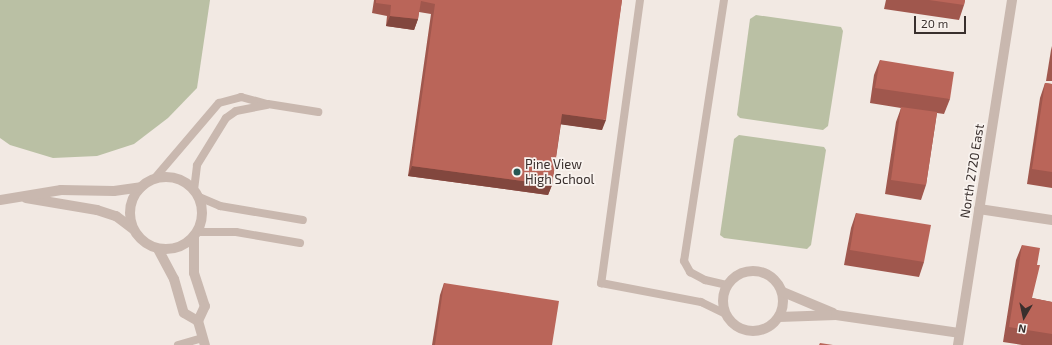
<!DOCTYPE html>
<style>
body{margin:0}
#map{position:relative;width:1052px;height:345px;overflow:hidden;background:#f2e9e3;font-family:"Exo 2",sans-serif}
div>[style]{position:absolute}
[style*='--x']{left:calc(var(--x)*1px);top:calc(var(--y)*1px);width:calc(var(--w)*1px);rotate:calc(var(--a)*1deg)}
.green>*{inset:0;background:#bac0a4}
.service>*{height:8px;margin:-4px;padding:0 4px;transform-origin:4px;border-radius:4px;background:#c9b8af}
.minor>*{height:10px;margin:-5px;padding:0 5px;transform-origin:5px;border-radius:5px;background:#c9b8af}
.minor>.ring{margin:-5px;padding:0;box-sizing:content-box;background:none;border:10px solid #c9b8af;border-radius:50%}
.wall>*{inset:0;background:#a0574d}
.shaded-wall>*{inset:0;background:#82473e}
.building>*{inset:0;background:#ba6559}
.dots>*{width:11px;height:11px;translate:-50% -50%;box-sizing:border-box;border:2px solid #f9f3ef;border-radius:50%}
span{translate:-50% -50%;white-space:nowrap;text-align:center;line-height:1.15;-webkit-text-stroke:3.5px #f9f3ef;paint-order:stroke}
.poi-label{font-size:13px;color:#392f2d}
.left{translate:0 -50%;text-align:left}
.street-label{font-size:13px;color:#392f2d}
.north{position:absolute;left:1004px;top:297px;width:40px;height:40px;-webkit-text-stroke:3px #f9f3ef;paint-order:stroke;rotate:189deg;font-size:11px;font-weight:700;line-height:16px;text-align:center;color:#392f2d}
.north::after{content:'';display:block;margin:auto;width:14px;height:18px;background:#392f2d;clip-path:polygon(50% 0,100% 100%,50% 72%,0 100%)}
.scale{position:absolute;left:914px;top:16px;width:52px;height:18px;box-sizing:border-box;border:2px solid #392f2d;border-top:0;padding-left:5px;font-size:12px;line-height:14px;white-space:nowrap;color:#392f2d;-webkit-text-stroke:3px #f9f3ef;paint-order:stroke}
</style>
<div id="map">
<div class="green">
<i style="clip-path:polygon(0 0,210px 0,197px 88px,168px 118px,134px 144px,97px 156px,53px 158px,10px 145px,0 138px)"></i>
<i style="clip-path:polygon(756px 15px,841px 27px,843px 31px,828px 126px,823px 130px,740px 118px,737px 115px,750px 19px)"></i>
<i style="clip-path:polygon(739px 135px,824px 147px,826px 150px,811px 245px,807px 249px,724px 238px,720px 235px,734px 139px)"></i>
</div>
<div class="service">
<i style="--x:640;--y:0;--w:286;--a:97.8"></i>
<i style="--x:601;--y:283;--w:102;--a:10.8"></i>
<i style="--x:701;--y:302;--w:28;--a:26"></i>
<i style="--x:724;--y:0;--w:264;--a:98.7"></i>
<i style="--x:684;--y:261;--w:13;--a:61"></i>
<i style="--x:690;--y:272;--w:17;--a:28"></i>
<i style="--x:705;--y:280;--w:23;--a:13"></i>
<i style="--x:154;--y:179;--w:100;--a:-49.5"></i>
<i style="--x:219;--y:103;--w:23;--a:-15"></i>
<i style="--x:241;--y:97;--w:28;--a:15"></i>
<i style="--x:268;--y:104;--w:51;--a:9.1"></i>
<i style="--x:194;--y:190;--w:25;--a:-83"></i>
<i style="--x:197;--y:165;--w:55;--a:-58.3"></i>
<i style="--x:226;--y:118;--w:12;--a:-35"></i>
<i style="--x:236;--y:111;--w:31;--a:-11"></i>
<i style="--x:199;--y:197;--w:23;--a:23"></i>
<i style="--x:220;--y:206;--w:84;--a:9.6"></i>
<i style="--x:197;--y:232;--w:39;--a:0"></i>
<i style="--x:236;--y:232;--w:65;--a:9.8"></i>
<i style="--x:178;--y:345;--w:26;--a:-16"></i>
</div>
<div class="minor">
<i class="ring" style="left:130px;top:177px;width:62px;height:62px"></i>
<i style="--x:26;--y:198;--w:72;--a:9.6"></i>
<i style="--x:97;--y:210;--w:20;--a:18"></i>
<i style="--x:116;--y:216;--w:21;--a:37"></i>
<i style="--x:0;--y:200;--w:62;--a:-9.3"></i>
<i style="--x:61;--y:190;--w:53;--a:1.1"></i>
<i style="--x:114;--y:191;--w:27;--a:-8"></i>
<i style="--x:979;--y:209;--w:74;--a:8.6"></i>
<i style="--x:194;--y:237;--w:36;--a:90"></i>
<i style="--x:194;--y:273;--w:35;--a:72"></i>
<i style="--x:205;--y:306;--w:17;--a:115"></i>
<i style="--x:198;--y:321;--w:25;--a:74"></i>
<i style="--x:158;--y:249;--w:34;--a:62"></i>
<i style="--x:174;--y:279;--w:35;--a:74"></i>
<i style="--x:184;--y:313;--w:16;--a:30"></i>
<i class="ring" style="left:723px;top:271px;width:50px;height:50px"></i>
<i style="--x:783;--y:292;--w:54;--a:22.8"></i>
<i style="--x:779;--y:317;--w:57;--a:-2"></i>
<i style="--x:836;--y:315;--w:124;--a:8.3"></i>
<i style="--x:958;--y:345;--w:349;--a:-81.1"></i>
</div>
<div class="wall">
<i style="clip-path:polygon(374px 0,622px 0,602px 130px,561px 124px,552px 185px,548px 195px,408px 176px,431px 14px,419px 12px,418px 19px,414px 30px,386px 26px,387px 16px,372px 13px)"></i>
<i style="clip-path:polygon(886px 0,965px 0,964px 5px,959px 20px,884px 9px)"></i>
<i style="clip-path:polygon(1052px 46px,1052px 81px,1046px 81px,1051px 50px)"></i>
<i style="clip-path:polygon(880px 60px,950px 99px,944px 114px,937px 113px,926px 185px,921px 200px,885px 194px,896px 122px,901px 108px,870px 103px,874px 75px)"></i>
<i style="clip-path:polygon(1045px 83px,1052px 84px,1052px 188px,1027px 184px,1040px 98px)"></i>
<i style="clip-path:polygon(856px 213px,924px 262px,919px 277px,844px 265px,851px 228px)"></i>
<i style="clip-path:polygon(1022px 245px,1032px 298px,1052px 302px,1052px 345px,1022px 345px,1003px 342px,1016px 260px)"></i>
<i style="clip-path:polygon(444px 283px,552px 345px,432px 345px,440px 295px)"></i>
</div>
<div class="shaded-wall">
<i style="clip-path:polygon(390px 16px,418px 19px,414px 30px,386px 26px)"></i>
<i style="clip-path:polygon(562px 114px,606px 120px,602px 130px,558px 124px)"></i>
<i style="clip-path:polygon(412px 166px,552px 185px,548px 195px,408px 176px)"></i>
</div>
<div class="building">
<i style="clip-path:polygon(376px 0,622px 0,606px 120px,562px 114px,552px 185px,412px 166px,435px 4px,421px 1px,418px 19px,390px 16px,391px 5px,376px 3px)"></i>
<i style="clip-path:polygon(929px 0,965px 0,964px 5px)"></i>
<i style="clip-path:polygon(880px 60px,954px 72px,950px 99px,875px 88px)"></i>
<i style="clip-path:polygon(1045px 83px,1052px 84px,1052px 172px,1032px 169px)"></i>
<i style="clip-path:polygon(901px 107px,937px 112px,926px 185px,891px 180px)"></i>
<i style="clip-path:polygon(856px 213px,931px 225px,924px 262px,850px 250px)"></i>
<i style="clip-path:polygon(1022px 245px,1040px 248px,1037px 265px,1040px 265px,1032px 298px,1052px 302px,1052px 334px,1009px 327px)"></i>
<i style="clip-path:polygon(444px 283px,559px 301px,552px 345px,435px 345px)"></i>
<i style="clip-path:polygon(820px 343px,833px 345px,819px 345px)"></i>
</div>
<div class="dots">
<i style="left:517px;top:172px;background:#265754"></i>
</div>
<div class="poi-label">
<span class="left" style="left:525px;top:172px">Pine View<br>High School</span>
</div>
<div class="street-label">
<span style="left:972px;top:171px;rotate:-81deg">North 2720 East</span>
</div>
<div class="north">N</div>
<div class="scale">20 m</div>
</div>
